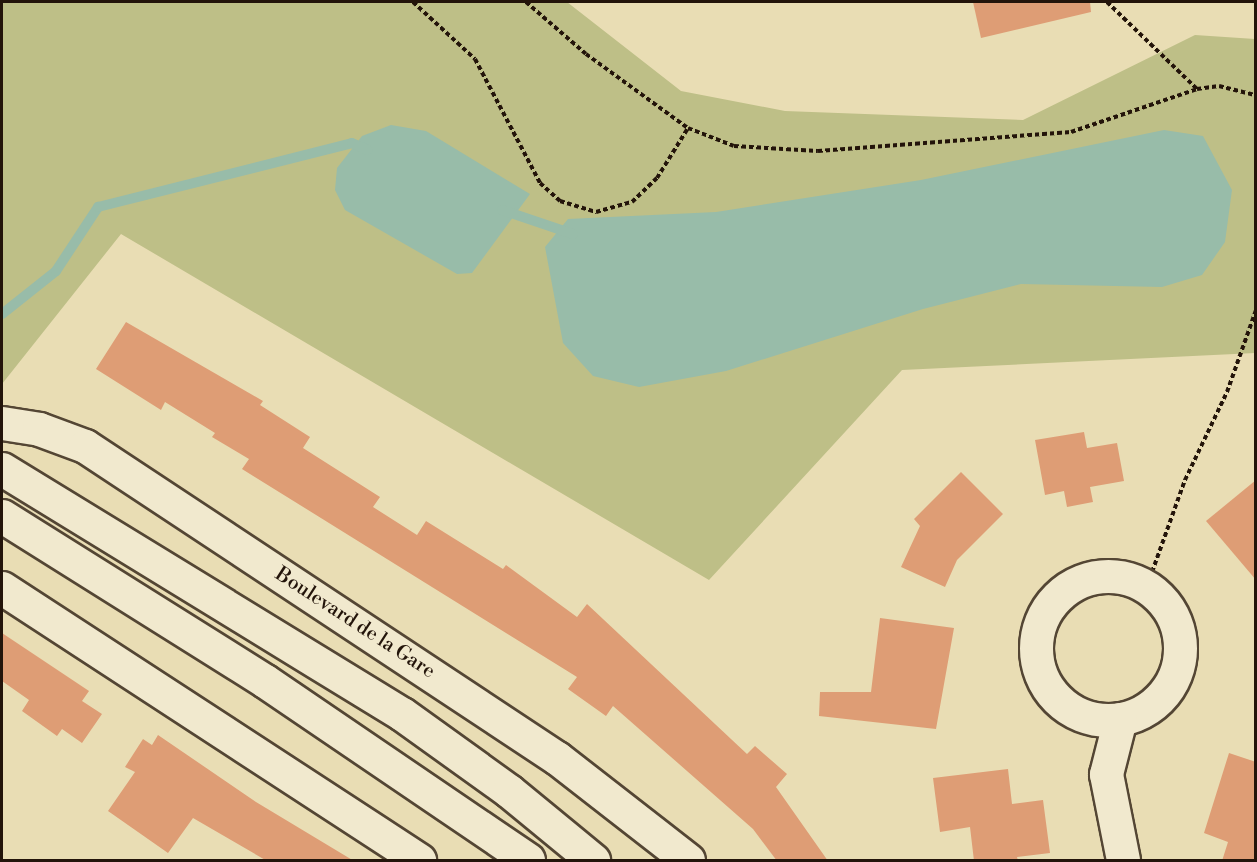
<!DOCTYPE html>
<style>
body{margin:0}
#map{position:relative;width:1257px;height:862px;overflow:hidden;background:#e9ddb4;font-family:"Libre Bodoni",serif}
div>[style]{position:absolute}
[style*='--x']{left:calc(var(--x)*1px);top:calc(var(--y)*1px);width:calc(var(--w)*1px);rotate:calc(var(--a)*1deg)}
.green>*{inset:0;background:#bebf87}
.water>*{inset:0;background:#98bca9}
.stream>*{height:10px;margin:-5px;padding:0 5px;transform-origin:5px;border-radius:5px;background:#98bca9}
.building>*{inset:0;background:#de9d75}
.path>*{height:4px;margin-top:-2px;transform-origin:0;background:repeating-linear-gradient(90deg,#23140a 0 4.5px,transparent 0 7.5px)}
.roads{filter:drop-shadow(2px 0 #544634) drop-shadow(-2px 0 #544634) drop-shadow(0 2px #544634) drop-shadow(0 -2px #544634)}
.minor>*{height:33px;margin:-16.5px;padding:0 16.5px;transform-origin:16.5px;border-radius:16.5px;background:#f1e9ce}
.minor>.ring{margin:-16.5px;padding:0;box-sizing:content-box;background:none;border:33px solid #f1e9ce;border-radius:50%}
span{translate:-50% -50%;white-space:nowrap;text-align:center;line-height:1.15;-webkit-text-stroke:5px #f1e9ce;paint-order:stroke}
.street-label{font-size:20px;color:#23140a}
.frame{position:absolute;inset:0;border:3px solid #23140a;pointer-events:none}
</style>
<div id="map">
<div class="green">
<i style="clip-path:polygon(2px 2px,567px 2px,681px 91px,785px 111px,1023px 120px,1195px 35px,1255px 39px,1255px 353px,902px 370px,709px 580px,121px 234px,2px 384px)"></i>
</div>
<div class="water">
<i style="clip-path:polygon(391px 125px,426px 131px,530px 194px,472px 273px,457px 274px,345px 210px,335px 190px,337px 168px,362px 136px)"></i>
<i style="clip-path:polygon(1164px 130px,1203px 136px,1232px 190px,1225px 242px,1202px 275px,1162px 287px,1021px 284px,923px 309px,726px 371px,639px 387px,593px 376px,563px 343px,545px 247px,568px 219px,716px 212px,921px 180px)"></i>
</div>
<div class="stream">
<i style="--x:502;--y:210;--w:75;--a:18.7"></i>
<i style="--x:2;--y:314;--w:69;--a:-38.5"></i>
<i style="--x:56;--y:271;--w:77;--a:-56.7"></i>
<i style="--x:98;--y:207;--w:262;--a:-14.1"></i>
<i style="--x:352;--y:143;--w:17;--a:24"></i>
</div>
<div class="building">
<i style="clip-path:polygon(973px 2px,1090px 2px,1091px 12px,981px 38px)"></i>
<i style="clip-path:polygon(126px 322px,263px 401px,260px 405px,310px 437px,303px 448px,380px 497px,373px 507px,417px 535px,426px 521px,503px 569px,506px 565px,577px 617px,587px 604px,747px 754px,755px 746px,787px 774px,776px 787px,828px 861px,777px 861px,753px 829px,613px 706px,606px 716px,568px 689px,577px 677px,242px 469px,249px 459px,212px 437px,215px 433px,165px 402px,161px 410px,96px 369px)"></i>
<i style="clip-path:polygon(1084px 432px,1087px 448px,1117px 443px,1124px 481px,1090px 487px,1093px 502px,1067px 507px,1064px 491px,1045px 495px,1035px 440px)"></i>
<i style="clip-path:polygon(961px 472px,1003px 514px,957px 560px,945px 587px,901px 567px,920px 526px,914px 519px)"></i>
<i style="clip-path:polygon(1256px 480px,1256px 580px,1206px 521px)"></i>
<i style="clip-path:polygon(880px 618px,954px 628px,936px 729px,819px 716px,820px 692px,871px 692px)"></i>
<i style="clip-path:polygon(2px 633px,89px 691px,82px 701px,102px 714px,82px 743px,62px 729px,57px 736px,22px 711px,29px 700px,2px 681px)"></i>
<i style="clip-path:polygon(158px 735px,256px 802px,354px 861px,267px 861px,193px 818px,168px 853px,108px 811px,135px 772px,125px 767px,143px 739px,152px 745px)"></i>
<i style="clip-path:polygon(1229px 753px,1256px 762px,1256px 861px,1222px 861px,1228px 842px,1204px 833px)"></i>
<i style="clip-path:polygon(1008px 769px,1012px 804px,1043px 800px,1050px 853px,1017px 857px,1018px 861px,974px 861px,970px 827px,940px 832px,933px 778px)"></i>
</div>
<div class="path">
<i style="--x:413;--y:2;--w:84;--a:42.6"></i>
<i style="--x:475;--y:59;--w:140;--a:62.3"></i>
<i style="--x:540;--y:183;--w:27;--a:42"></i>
<i style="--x:560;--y:201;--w:38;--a:17"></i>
<i style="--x:596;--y:212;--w:37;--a:-16"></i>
<i style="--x:632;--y:202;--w:35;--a:-44"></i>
<i style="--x:657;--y:178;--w:59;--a:-58.2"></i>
<i style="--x:526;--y:2;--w:79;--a:40.9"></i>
<i style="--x:586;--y:54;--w:126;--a:36"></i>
<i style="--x:688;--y:128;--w:49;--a:21.4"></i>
<i style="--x:734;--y:146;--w:84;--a:3.4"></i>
<i style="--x:818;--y:151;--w:254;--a:-4.3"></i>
<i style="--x:1071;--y:132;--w:133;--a:-18.8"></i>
<i style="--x:1197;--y:89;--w:22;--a:-8"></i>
<i style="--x:1219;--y:86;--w:38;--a:14"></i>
<i style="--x:1107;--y:2;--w:125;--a:44"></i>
<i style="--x:1147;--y:586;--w:113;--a:-70.3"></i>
<i style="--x:1185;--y:480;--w:98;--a:-64.5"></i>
<i style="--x:1227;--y:392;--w:87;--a:-70.5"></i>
</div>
<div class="roads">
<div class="minor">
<i style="--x:2;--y:423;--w:37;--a:9"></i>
<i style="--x:39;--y:429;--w:49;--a:20.3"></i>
<i style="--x:85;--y:446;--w:566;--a:33.47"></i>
<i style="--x:557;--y:758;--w:166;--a:37.9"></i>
<i style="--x:2;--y:469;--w:469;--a:31.5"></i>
<i style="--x:402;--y:714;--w:132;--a:35.7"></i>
<i style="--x:509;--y:791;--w:109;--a:39.4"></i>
<i style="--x:2;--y:516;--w:310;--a:32.1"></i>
<i style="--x:265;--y:681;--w:318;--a:34.2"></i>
<i class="ring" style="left:1036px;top:576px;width:111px;height:111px"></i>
<i style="--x:2;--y:588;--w:498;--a:33.1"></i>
<i style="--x:1120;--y:719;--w:57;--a:104.3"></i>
<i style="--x:1106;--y:774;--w:88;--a:78.8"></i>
</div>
</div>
<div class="street-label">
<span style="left:355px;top:623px;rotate:33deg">Boulevard de la Gare</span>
</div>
<div class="frame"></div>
</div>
